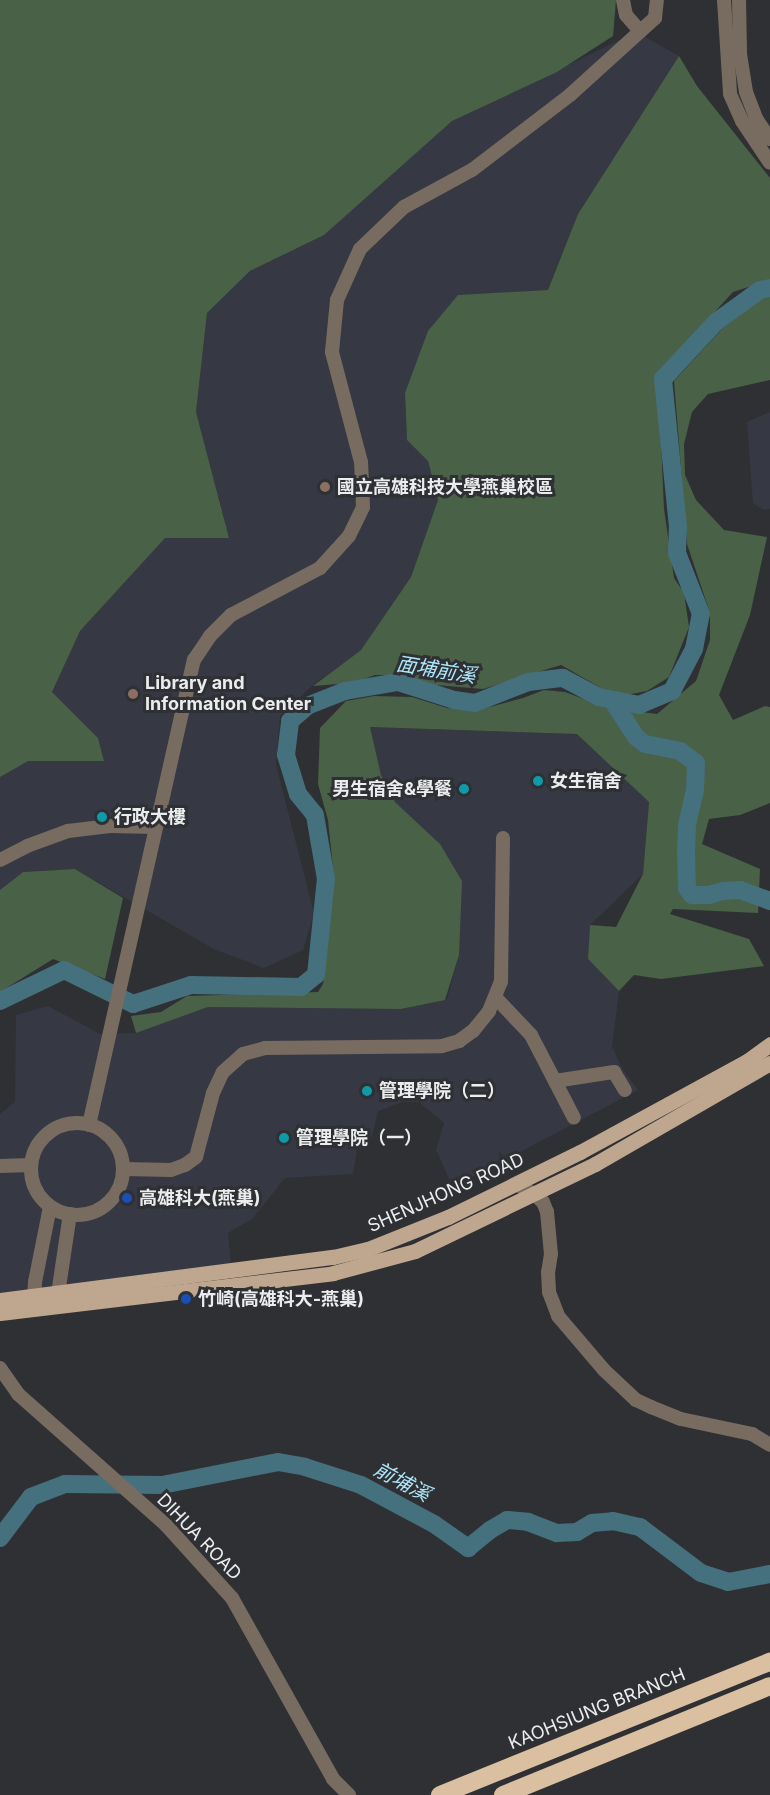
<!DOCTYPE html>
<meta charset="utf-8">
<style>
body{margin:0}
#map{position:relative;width:770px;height:1795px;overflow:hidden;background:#2f3034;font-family:Inter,"Noto Sans TC",sans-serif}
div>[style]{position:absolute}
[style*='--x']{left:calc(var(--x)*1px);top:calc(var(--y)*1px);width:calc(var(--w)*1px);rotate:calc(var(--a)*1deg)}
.built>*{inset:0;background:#363943}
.forest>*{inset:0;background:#496146}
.river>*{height:18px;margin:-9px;padding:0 9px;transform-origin:9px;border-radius:9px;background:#45707d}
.minor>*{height:14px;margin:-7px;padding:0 7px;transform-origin:7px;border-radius:7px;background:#786c60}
.minor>.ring{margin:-7px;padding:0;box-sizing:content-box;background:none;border:14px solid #786c60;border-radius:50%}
.major>*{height:15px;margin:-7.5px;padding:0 7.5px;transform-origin:7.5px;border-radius:7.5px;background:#bfa78f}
.highway>*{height:18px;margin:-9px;padding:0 9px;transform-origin:9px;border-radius:9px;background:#dbbfa1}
.dots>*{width:16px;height:16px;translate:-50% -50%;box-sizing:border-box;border:3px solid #2f3034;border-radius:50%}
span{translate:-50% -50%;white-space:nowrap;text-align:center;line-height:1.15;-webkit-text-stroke:6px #2f3034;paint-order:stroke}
.poi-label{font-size:18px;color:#ebecee;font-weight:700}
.left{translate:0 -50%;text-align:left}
.right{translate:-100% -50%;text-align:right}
.street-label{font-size:18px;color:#ebecee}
.water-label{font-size:20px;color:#ace7fa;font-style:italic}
</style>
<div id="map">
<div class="built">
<i style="clip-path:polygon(636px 32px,679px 56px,578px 214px,548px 290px,459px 295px,405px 393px,407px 440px,428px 461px,438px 500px,411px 577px,361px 650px,313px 685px,280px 716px,276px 765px,314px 913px,303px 950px,264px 968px,214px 949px,75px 869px,23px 872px,0 890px,0 776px,27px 761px,104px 761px,98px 738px,52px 692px,80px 631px,165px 537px,229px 538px,196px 412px,207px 313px,250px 271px,324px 235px,384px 177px,452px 121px)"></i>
<i style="clip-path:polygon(770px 412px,770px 509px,763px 510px,753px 503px,747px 422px)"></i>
<i style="clip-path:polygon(369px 727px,577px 734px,649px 801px,643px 874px,590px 925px,588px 959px,619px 991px,612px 1047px,623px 1070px,638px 1090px,453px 1187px,436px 1150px,444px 1123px,419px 1102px,402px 1102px,378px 1111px,372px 1137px,358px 1143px,353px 1174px,285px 1178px,252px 1219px,228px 1233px,231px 1265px,0 1294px,0 1114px,15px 1102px,16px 1015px,48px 1006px,100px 1034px,136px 1033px,208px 1007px,401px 1009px,447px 999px,459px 955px,440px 844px,395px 802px,381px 775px)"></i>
</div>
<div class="forest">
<i style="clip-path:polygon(0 0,616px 0,613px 36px,557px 72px,452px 121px,324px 235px,250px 271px,207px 313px,196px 412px,229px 538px,165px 538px,80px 631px,52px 692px,98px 738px,104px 761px,28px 761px,0 777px)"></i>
<i style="clip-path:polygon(679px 56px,697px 86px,770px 178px,770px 280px,733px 292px,658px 374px,664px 509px,674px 578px,684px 593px,689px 627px,669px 677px,647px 691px,626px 695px,603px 689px,561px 665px,483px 689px,435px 685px,396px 675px,375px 675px,352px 683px,313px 686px,361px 650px,411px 577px,438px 500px,428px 461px,407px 440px,405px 393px,428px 331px,458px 295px,548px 290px,578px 214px)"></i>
<i style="clip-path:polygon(770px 297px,770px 380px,708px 394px,692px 412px,684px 444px,685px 475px,696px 500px,724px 530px,767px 537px,750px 615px,719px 695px,733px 720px,765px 706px,770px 707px,770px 803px,740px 815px,709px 819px,702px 844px,760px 869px,758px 913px,673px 909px,670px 914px,749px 939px,764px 966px,661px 979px,634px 975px,619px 991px,588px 959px,590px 925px,616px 927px,643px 874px,649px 802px,577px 734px,370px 727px,381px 775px,395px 802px,440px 844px,462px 881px,459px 955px,445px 1000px,401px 1009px,208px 1007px,136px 1033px,131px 1016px,161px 1012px,187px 996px,318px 992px,323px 984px,334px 878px,328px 820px,318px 784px,320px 728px,346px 701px,374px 696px,412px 697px,447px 708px,475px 711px,523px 698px,544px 690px,565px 692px,605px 707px,657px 714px,696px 681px,710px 640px,710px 613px,687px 544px,674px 381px,723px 328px,761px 299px)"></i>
<i style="clip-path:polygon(75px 869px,123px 898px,105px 979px,53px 959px,0 992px,0 890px,23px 872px)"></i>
</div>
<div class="river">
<i style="--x:612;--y:700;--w:44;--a:57"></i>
<i style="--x:636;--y:737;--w:11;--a:38"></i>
<i style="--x:645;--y:744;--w:36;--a:11"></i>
<i style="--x:680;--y:751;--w:20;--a:37"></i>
<i style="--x:696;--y:763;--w:27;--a:92"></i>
<i style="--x:695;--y:790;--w:36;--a:103"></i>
<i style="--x:687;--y:825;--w:23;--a:92"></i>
<i style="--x:686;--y:848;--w:40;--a:88.6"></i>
<i style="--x:687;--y:888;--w:9;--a:54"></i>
<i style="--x:692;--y:895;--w:17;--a:0"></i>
<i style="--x:709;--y:895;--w:15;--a:-16"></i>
<i style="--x:723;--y:891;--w:17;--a:-3"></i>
<i style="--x:740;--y:890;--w:32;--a:20"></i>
<i style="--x:0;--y:1001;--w:71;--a:-25.8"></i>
<i style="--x:64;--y:970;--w:77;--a:26.2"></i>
<i style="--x:133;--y:1004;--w:61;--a:-18.1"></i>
<i style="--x:191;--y:985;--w:110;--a:1"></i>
<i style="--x:301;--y:987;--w:19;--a:-39"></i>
<i style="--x:316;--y:975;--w:97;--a:-84.1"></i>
<i style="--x:326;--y:879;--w:65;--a:-99.8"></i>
<i style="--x:315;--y:815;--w:27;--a:-129"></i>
<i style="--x:298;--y:794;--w:41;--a:-107.1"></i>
<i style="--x:286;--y:755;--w:34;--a:-83"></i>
<i style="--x:290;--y:721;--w:23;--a:-41"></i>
<i style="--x:307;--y:706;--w:41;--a:-21.5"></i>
<i style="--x:345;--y:691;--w:54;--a:-9.6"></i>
<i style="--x:398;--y:682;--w:59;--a:17.8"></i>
<i style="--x:454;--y:700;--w:21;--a:8"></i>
<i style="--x:475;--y:703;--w:57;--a:-21.6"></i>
<i style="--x:528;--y:682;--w:35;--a:-7"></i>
<i style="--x:563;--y:678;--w:41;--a:27.8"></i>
<i style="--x:599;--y:697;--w:41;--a:11.3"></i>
<i style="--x:639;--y:705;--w:36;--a:-23"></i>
<i style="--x:672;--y:691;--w:47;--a:-62.4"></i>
<i style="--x:694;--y:649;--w:36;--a:-79"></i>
<i style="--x:701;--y:614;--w:66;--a:-111.5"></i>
<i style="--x:677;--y:553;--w:26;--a:-88"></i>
<i style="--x:678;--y:527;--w:149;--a:-95.8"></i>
<i style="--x:663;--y:379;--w:78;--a:-47.1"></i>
<i style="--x:716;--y:322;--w:54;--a:-36"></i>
<i style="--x:760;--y:290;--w:10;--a:-11"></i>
<i style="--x:0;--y:1538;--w:51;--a:-52.9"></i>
<i style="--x:31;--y:1497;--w:36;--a:-21"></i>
<i style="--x:65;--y:1484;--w:97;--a:0.6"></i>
<i style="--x:162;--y:1485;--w:118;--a:-11.2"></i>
<i style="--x:278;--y:1462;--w:27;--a:10"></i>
<i style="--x:305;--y:1467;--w:59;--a:17.8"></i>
<i style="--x:361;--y:1485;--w:83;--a:28.1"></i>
<i style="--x:434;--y:1524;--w:42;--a:35.2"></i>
<i style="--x:468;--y:1548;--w:28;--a:-39"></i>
<i style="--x:490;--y:1530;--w:20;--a:-30"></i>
<i style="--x:507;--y:1520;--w:21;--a:5"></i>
<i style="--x:528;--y:1522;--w:31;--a:21"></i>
<i style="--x:557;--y:1533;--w:20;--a:-3"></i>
<i style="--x:577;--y:1532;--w:17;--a:-31"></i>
<i style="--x:592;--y:1523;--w:21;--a:-5"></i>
<i style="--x:613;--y:1521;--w:28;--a:13"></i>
<i style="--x:640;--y:1527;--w:76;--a:37"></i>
<i style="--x:701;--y:1573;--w:28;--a:18"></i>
<i style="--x:728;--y:1582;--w:43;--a:-10.8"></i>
</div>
<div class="minor">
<i style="--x:623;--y:0;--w:15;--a:79"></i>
<i style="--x:626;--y:15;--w:21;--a:49"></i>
<i style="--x:724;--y:0;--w:94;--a:86.3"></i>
<i style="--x:730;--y:94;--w:30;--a:66"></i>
<i style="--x:742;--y:121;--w:50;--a:56.3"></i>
<i style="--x:739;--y:0;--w:54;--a:88.9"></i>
<i style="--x:740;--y:54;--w:38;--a:81"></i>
<i style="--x:746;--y:92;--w:30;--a:69"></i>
<i style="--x:757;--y:120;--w:23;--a:56"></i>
<i style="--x:0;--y:860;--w:30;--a:-27"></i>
<i style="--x:27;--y:846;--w:44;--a:-20.1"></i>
<i style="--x:68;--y:831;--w:42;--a:-6.8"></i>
<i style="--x:110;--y:826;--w:45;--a:1.3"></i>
<i style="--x:496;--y:998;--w:51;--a:46.6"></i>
<i style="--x:531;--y:1035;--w:93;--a:62.6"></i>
<i style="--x:555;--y:1081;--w:60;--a:-8.7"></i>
<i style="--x:614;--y:1072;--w:21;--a:59"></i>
<i class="ring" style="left:31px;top:1123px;width:78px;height:78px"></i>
<i style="--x:89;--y:1125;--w:477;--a:-77.3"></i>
<i style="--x:194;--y:660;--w:29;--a:-56"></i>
<i style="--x:210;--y:636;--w:30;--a:-45"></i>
<i style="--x:231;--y:615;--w:101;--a:-27.8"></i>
<i style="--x:320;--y:568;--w:43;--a:-47.8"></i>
<i style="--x:349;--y:536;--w:32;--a:-64"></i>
<i style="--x:363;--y:507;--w:45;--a:-92.5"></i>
<i style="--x:361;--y:462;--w:114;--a:-104.8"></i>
<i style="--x:332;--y:352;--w:52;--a:-84.5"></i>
<i style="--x:337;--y:300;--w:56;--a:-65.7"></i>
<i style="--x:360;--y:249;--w:61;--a:-43.7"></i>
<i style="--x:404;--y:207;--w:77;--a:-28.6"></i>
<i style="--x:472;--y:170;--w:123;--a:-37.4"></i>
<i style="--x:570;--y:95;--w:115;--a:-42.2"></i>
<i style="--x:655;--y:18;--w:18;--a:-84"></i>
<i style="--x:0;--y:1166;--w:30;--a:-2"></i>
<i style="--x:124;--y:1169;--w:47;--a:1.2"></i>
<i style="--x:171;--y:1170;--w:15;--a:-20"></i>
<i style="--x:185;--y:1165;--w:14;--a:-36"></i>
<i style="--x:196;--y:1157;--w:66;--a:-75.1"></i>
<i style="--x:213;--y:1093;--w:23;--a:-65"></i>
<i style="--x:223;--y:1072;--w:27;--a:-42"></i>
<i style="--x:243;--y:1054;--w:23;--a:-15"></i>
<i style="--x:265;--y:1048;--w:177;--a:-0.6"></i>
<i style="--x:442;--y:1046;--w:18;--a:-16"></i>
<i style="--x:459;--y:1041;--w:17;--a:-36"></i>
<i style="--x:473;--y:1031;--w:26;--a:-51"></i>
<i style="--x:489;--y:1011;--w:31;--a:-68"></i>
<i style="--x:501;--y:982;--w:144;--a:-89.2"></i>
<i style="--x:516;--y:1184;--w:21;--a:29"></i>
<i style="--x:534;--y:1194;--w:12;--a:42"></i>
<i style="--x:543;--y:1202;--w:11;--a:68"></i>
<i style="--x:547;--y:1212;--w:42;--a:84.6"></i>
<i style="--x:551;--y:1254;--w:18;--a:99"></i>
<i style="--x:548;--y:1272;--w:20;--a:87"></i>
<i style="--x:549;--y:1292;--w:26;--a:69"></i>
<i style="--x:558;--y:1316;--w:71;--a:49.6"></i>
<i style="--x:604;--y:1370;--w:44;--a:43.2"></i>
<i style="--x:636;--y:1400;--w:17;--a:25"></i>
<i style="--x:651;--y:1407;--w:32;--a:22"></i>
<i style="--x:681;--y:1419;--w:73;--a:11.9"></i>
<i style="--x:752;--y:1434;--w:21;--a:31"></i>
<i style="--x:53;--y:1299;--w:7;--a:-45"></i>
<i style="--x:58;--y:1294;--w:81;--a:-81.5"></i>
<i style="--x:40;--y:1304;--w:9;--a:-131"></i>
<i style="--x:34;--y:1297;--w:15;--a:-86"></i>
<i style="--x:35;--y:1282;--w:76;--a:-78.7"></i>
<i style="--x:0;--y:1368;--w:32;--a:55"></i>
<i style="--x:18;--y:1394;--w:198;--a:41.5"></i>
<i style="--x:166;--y:1525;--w:98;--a:47.9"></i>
<i style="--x:232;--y:1598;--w:207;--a:60.8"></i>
<i style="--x:333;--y:1779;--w:23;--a:45"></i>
</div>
<div class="major">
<i style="--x:0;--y:1300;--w:336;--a:-7.4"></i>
<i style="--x:333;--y:1257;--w:36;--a:-13"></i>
<i style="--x:368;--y:1249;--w:86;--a:-21.8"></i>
<i style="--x:448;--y:1217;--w:147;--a:-26.2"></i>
<i style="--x:580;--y:1152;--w:190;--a:-28.6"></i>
<i style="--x:747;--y:1061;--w:29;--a:-36"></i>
<i style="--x:0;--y:1313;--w:335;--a:-6.8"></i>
<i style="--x:333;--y:1273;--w:85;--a:-15"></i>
<i style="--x:415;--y:1251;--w:200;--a:-25.8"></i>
<i style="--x:595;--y:1164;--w:202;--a:-30"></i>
</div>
<div class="highway">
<i style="--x:440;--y:1795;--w:356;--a:-22"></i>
<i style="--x:503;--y:1795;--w:288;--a:-22.2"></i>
</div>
<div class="dots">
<i style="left:325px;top:487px;background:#8d6e63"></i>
<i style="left:133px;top:694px;background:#8d6e63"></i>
<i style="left:538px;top:781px;background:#0f9aa8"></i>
<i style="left:464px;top:789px;background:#0f9aa8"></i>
<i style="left:102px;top:817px;background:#0f9aa8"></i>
<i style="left:367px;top:1091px;background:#0f9aa8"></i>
<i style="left:284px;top:1138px;background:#0f9aa8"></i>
<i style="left:127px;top:1198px;background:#1a4fb4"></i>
<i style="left:186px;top:1299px;background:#1a4fb4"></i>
</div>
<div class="poi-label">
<span class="left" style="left:337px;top:487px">國立高雄科技大學燕巢校區</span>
<span class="left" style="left:145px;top:694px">Library and<br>Information Center</span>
<span class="left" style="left:550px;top:781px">女生宿舍</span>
<span class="right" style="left:452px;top:789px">男生宿舍&amp;學餐</span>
<span class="left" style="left:114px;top:817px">行政大樓</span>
<span class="left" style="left:379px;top:1091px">管理學院（二）</span>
<span class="left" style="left:296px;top:1138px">管理學院（一）</span>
<span class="left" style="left:139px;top:1198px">高雄科大(燕巢)</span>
<span class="left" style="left:198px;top:1299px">竹崎(高雄科大-燕巢)</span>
</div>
<div class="street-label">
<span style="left:446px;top:1193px;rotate:-24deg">SHENJHONG ROAD</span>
<span style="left:199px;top:1537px;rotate:46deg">DIHUA ROAD</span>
<span style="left:597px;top:1709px;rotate:-22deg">KAOHSIUNG BRANCH</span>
</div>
<div class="water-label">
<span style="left:436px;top:670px;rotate:9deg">面埔前溪</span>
<span style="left:402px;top:1482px;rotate:28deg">前埔溪</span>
</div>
</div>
